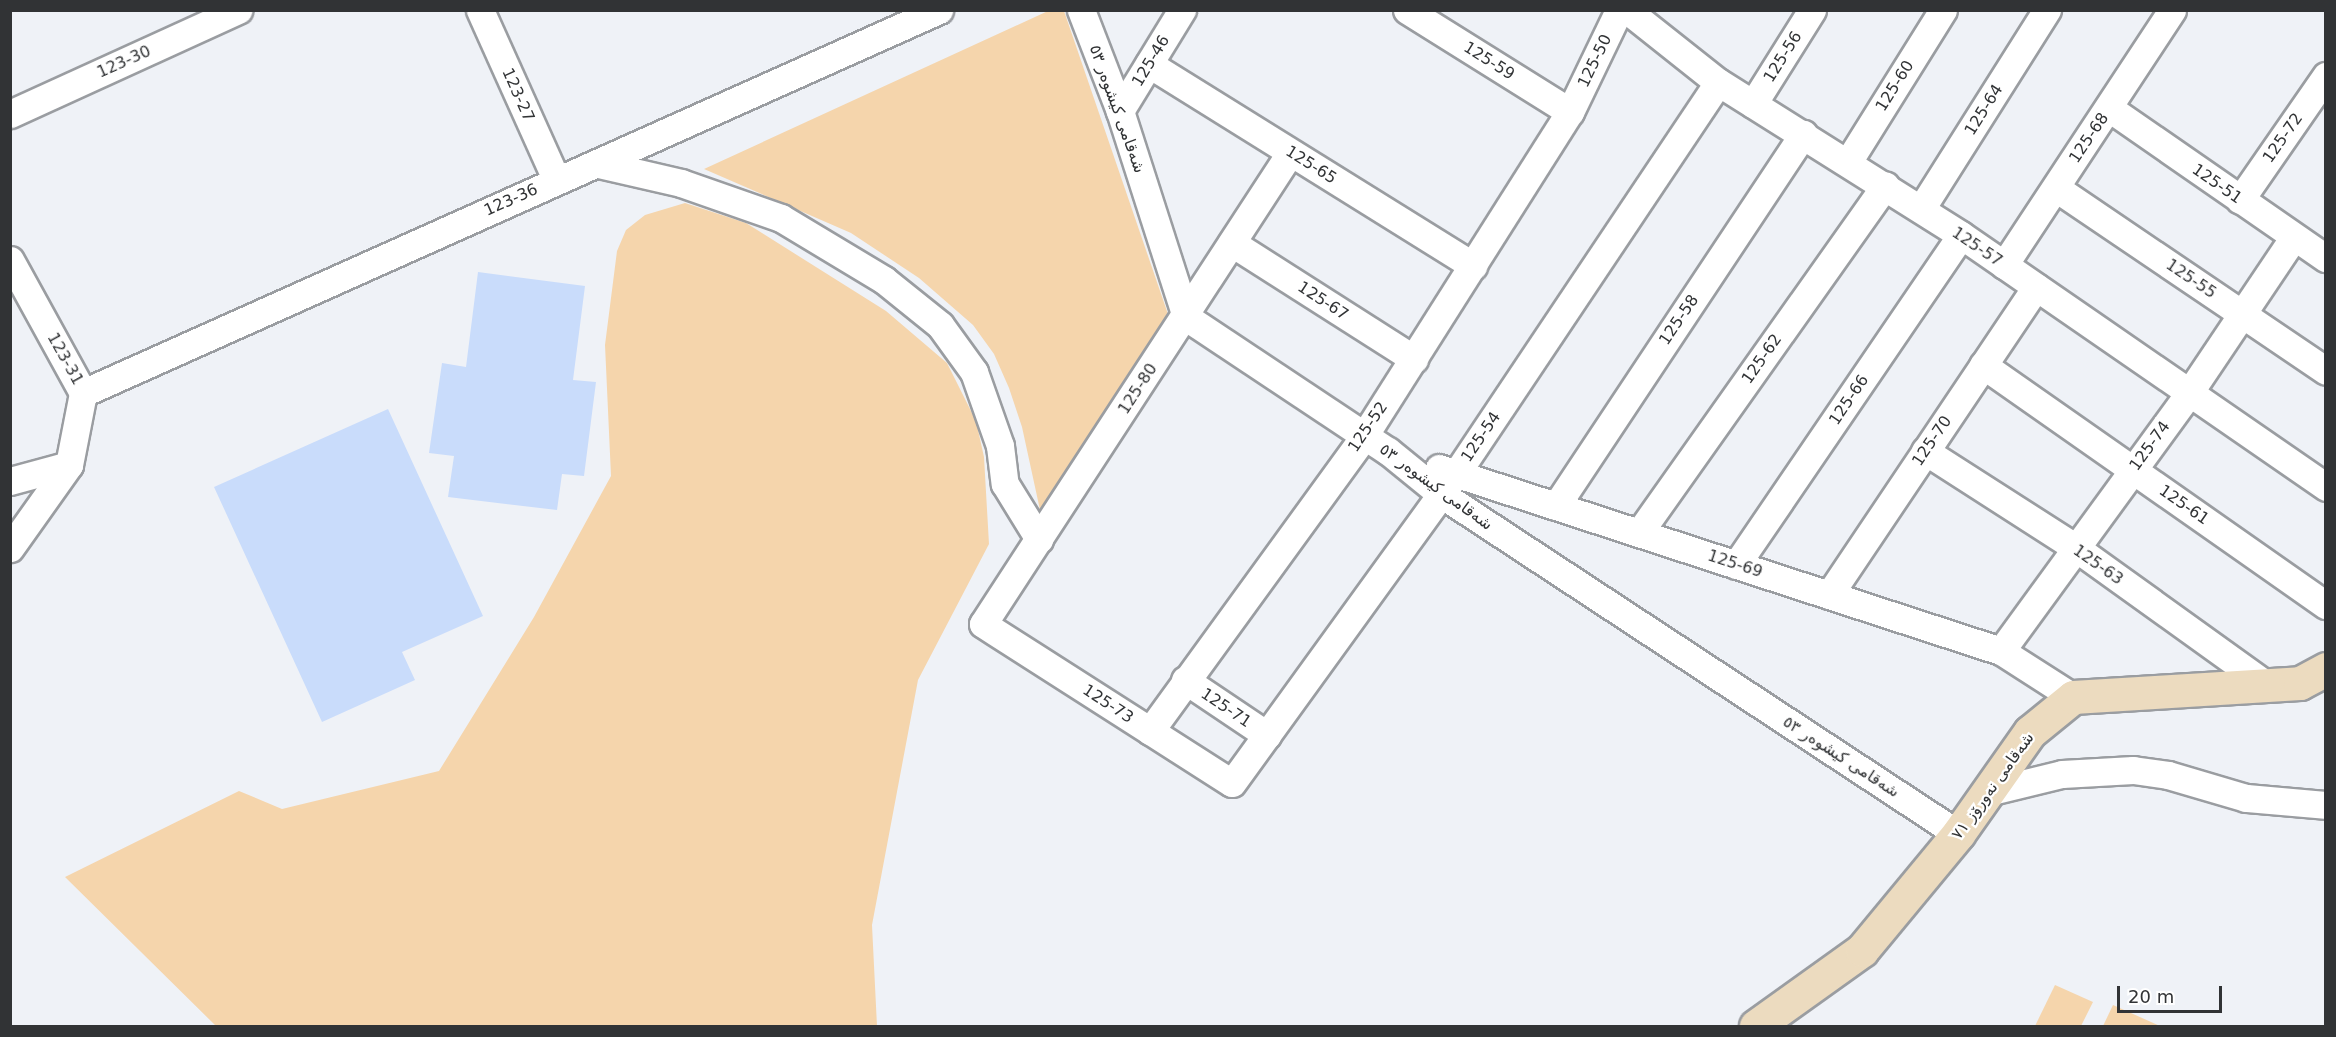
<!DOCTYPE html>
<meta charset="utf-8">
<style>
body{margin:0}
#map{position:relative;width:2336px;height:1037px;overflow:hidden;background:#eff2f7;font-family:"DejaVu Sans","Noto Naskh Arabic",sans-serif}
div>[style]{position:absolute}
.green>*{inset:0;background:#f5d5ac}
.building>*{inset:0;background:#c9dcfb}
.roads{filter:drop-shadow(2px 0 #9a9da1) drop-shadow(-2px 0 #9a9da1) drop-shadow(0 2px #9a9da1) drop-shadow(0 -2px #9a9da1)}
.street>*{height:27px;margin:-13.5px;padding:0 13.5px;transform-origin:13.5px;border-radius:13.5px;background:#fff}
.secondary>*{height:33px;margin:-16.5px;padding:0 16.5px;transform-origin:16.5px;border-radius:16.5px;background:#ecdbbf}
span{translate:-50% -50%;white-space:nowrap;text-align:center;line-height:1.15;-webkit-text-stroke:4.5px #fff;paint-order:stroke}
.street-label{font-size:16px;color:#313335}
.frame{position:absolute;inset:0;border:12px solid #313335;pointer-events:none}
.scale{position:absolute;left:2117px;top:986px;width:105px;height:27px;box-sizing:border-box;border:3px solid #313335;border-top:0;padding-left:8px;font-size:18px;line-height:21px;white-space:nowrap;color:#313335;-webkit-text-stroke:4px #fff;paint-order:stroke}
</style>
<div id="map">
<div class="green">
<i style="clip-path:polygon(1048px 11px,1064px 11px,1170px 320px,1040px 510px,1022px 427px,1009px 388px,994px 354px,973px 325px,919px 278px,851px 233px,704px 169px)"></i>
<i style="clip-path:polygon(685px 203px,746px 223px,886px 311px,947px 363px,976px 421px,984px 457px,989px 544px,918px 680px,872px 925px,877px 1026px,216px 1026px,65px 877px,239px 791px,282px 809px,439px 771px,534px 617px,611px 476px,605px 345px,617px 251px,626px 230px,645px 215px)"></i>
<i style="clip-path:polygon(2055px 985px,2093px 1002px,2081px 1026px,2035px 1026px)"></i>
<i style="clip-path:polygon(2113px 1005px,2160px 1026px,2103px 1026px)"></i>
</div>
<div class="building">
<i style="clip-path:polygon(478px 272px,585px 286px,573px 380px,596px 382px,584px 476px,562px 474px,557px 510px,448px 497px,454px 456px,429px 453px,442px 363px,466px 367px)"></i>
<i style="clip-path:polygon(388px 409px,483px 616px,402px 652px,415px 680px,322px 722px,214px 487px)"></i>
</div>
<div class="roads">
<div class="street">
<i style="left:480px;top:10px;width:185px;rotate:65.8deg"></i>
<i style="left:1081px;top:10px;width:108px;rotate:68.9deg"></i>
<i style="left:1120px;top:111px;width:216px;rotate:72.2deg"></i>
<i style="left:1186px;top:317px;width:242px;rotate:33.6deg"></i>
<i style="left:1388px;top:451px;width:68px;rotate:39.1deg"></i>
<i style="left:1441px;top:494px;width:619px;rotate:33.33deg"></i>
<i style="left:1407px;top:10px;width:192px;rotate:32deg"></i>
<i style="left:1627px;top:10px;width:116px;rotate:38.4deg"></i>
<i style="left:1718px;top:82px;width:287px;rotate:32.2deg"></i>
<i style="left:1961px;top:235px;width:444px;rotate:34.6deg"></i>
<i style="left:1149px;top:64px;width:382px;rotate:31.9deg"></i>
<i style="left:1753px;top:104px;width:111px;rotate:-57.9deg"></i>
<i style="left:2109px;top:108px;width:264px;rotate:34.7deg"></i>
<i style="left:1120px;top:111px;width:119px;rotate:-58.5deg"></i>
<i style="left:10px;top:114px;width:251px;rotate:-24.5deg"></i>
<i style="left:1290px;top:153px;width:562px;rotate:123.1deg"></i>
<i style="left:983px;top:624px;width:295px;rotate:32.6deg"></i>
<i style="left:1232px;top:783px;width:382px;rotate:-54.1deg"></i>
<i style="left:1456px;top:474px;width:471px;rotate:-56.2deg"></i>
<i style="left:1848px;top:162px;width:179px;rotate:-58deg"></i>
<i style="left:599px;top:164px;width:84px;rotate:13deg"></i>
<i style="left:681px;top:183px;width:106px;rotate:19.3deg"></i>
<i style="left:781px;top:218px;width:120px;rotate:31deg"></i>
<i style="left:884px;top:280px;width:72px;rotate:38.8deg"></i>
<i style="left:940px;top:325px;width:58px;rotate:54.1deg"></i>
<i style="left:974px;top:372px;width:78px;rotate:70.6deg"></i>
<i style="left:1000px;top:446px;width:38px;rotate:83deg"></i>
<i style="left:1005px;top:484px;width:65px;rotate:58.3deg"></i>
<i style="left:2056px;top:188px;width:326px;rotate:34.1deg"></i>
<i style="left:2240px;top:200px;width:151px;rotate:-55.3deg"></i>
<i style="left:1921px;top:209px;width:236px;rotate:-57.7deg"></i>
<i style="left:1232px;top:243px;width:216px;rotate:32.5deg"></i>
<i style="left:10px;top:260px;width:152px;rotate:61.2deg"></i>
<i style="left:83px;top:393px;width:73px;rotate:101deg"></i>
<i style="left:69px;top:465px;width:102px;rotate:125.4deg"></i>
<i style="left:2004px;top:265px;width:305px;rotate:-56.6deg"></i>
<i style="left:1983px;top:365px;width:419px;rotate:35deg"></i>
<i style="left:83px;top:393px;width:938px;rotate:-24.11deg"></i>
<i style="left:1925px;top:451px;width:179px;rotate:32.7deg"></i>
<i style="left:2076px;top:548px;width:235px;rotate:35.7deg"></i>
<i style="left:1439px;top:468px;width:591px;rotate:18.04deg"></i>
<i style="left:2001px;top:651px;width:85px;rotate:32.6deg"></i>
<i style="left:10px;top:481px;width:61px;rotate:-15.2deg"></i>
<i style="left:1556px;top:506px;width:447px;rotate:-56.4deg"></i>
<i style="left:1639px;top:533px;width:426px;rotate:-54.7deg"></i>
<i style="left:1736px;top:565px;width:399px;rotate:-55.7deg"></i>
<i style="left:1829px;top:595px;width:371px;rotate:-56.1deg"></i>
<i style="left:2001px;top:651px;width:319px;rotate:-53.9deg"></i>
<i style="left:2189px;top:393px;width:188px;rotate:-56.1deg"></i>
<i style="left:1185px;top:680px;width:99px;rotate:33.9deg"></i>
<i style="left:1150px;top:731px;width:364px;rotate:-54deg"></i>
<i style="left:1364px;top:436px;width:384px;rotate:-57.6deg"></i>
<i style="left:1570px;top:112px;width:113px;rotate:-64.3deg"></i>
<i style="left:1988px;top:792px;width:76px;rotate:-13.7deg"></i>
<i style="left:2062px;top:774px;width:71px;rotate:-3.2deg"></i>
<i style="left:2133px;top:770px;width:35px;rotate:8deg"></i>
<i style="left:2168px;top:775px;width:81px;rotate:16.4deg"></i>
<i style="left:2246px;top:798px;width:80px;rotate:5deg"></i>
</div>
<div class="secondary">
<i style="left:1756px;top:1026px;width:130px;rotate:-35.6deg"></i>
<i style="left:1862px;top:950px;width:151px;rotate:-50.4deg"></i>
<i style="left:1958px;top:834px;width:125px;rotate:-54.8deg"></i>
<i style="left:2030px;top:732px;width:55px;rotate:-39.1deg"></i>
<i style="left:2073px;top:697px;width:227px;rotate:-3.5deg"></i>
<i style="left:2300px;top:683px;width:30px;rotate:-28deg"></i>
</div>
</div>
<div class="street-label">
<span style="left:1783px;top:57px;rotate:-58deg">125-56</span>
<span style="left:1151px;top:61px;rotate:-59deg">125-46</span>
<span style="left:1489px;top:61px;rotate:32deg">125-59</span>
<span style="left:1595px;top:61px;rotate:-64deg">125-50</span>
<span style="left:124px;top:62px;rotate:-24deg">123-30</span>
<span style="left:1895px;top:86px;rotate:-58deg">125-60</span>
<span style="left:518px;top:95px;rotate:66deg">123-27</span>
<span style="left:1117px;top:109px;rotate:70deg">شەقامی کیشوەر ٥٣</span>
<span style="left:1984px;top:110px;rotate:-58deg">125-64</span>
<span style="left:2089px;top:138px;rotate:-56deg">125-68</span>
<span style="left:2283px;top:138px;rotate:-55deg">125-72</span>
<span style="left:1311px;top:165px;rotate:32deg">125-65</span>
<span style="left:2217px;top:184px;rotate:35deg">125-51</span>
<span style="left:511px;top:200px;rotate:-24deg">123-36</span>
<span style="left:1977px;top:247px;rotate:34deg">125-57</span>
<span style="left:2191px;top:279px;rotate:34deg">125-55</span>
<span style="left:1323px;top:301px;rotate:33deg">125-67</span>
<span style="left:1679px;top:320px;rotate:-56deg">125-58</span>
<span style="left:65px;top:359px;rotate:61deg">123-31</span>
<span style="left:1762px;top:359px;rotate:-55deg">125-62</span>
<span style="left:1138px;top:389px;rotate:-57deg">125-80</span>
<span style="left:1849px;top:400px;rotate:-56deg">125-66</span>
<span style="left:1368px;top:427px;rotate:-56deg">125-52</span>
<span style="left:1481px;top:437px;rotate:-56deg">125-54</span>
<span style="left:1932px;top:441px;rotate:-56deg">125-70</span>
<span style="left:2150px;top:446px;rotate:-54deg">125-74</span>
<span style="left:1436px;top:487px;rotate:36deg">شەقامی کیشوەر ٥٣</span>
<span style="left:2184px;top:505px;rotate:35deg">125-61</span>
<span style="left:1735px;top:564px;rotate:18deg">125-69</span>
<span style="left:2098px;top:565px;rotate:35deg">125-63</span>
<span style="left:1108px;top:704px;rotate:33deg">125-73</span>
<span style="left:1226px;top:708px;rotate:34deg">125-71</span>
<span style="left:1841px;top:757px;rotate:33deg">شەقامی کیشوەر ٥٣</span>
<span style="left:1993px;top:786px;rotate:-54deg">شەقامی نەورۆز ٧١</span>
</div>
<div class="frame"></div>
<div class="scale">20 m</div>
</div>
